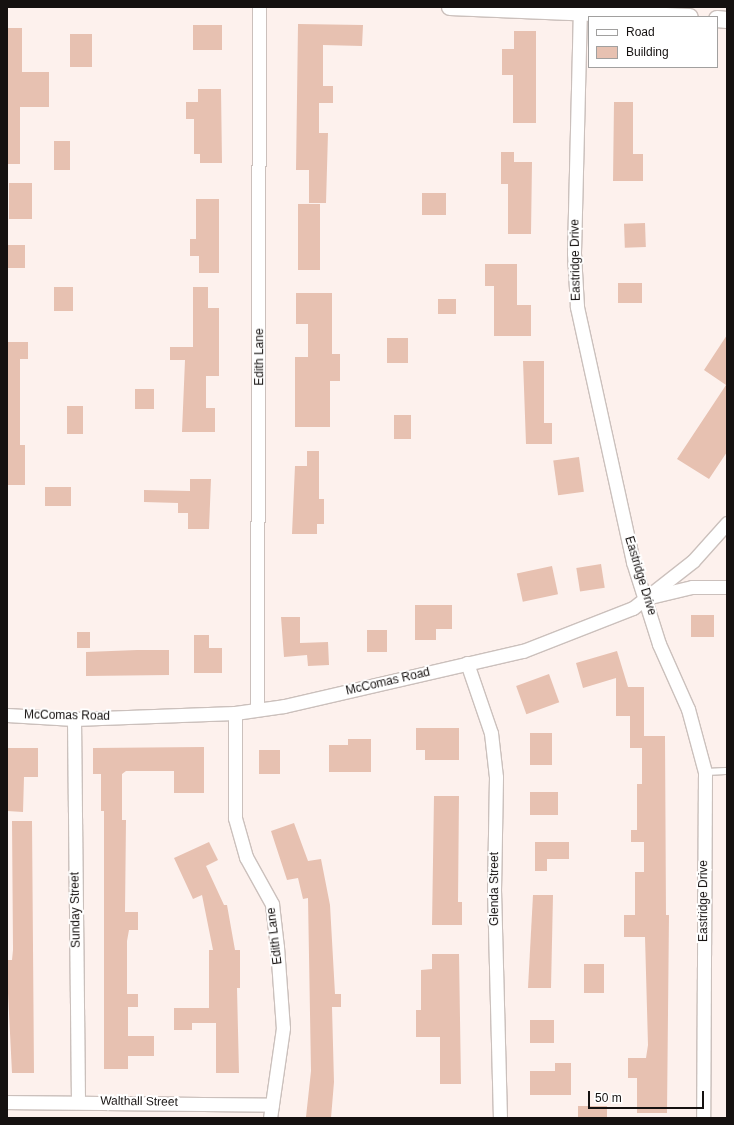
<!DOCTYPE html>
<style>
body{margin:0}
#map{position:relative;width:734px;height:1125px;overflow:hidden;background:#fdf1ed;font-family:Helvetica,sans-serif}
div>[style]{position:absolute}
.building>*{inset:0;background:#e7c1b1;transform-origin:0 0}
.roads{filter:drop-shadow(1px 0 #cbc0bc) drop-shadow(-1px 0 #cbc0bc) drop-shadow(0 1px #cbc0bc) drop-shadow(0 -1px #cbc0bc)}
.service>*{height:6px;margin:-3px;padding:0 3px;transform-origin:3px;border-radius:3px;background:#fff}
.minor>*{height:13px;margin:-6.5px;padding:0 6.5px;transform-origin:6.5px;border-radius:6.5px;background:#fff}
.tertiary>*{height:16px;margin:-8px;padding:0 8px;transform-origin:8px;border-radius:8px;background:#fff}
span{translate:-50% -50%;white-space:nowrap;text-align:center;line-height:1.15;-webkit-text-stroke:4px #fff;paint-order:stroke}
.street-label{font-size:12px;color:#151110}
.frame{position:absolute;inset:0;border:8px solid #151110;pointer-events:none}
.legend{position:absolute;left:588px;top:16px;width:130px;height:52px;box-sizing:border-box;background:#fff;border:1px solid #a1a09f;margin:0;padding:5px 7px;list-style:none;font-size:12px;color:#151110}
.legend li{display:flex;align-items:center;gap:8px;height:20px}
.legend b{width:20px;border:1px solid #a1a09f}
.scale{position:absolute;left:588px;top:1091px;width:116px;height:18px;box-sizing:border-box;border:2px solid #151110;border-top:0;padding-left:5px;font-size:12px;line-height:14px;white-space:nowrap;color:#151110;-webkit-text-stroke:3px #fff;paint-order:stroke}
</style>
<div id="map">
<div class="building">
<i style="clip-path:polygon(298px 24px,363px 25px,362px 46px,323px 45px,323px 86px,333px 86px,333px 103px,319px 103px,319px 133px,328px 133px,326px 203px,309px 203px,309px 170px,296px 170px)"></i>
<i style="left:193px;top:25px;width:29px;height:25px"></i>
<i style="clip-path:polygon(7px 28px,22px 28px,22px 72px,49px 72px,49px 107px,20px 107px,20px 164px,7px 164px)"></i>
<i style="clip-path:polygon(514px 31px,536px 31px,536px 123px,513px 123px,513px 75px,502px 75px,502px 49px,514px 49px)"></i>
<i style="left:70px;top:34px;width:22px;height:33px"></i>
<i style="clip-path:polygon(198px 89px,221px 89px,222px 163px,200px 163px,200px 154px,194px 154px,194px 119px,186px 119px,186px 102px,198px 102px)"></i>
<i style="clip-path:polygon(614px 102px,633px 102px,633px 154px,643px 154px,643px 181px,613px 181px)"></i>
<i style="left:54px;top:141px;width:16px;height:29px"></i>
<i style="clip-path:polygon(501px 152px,514px 152px,514px 162px,532px 162px,531px 234px,508px 234px,508px 184px,501px 184px)"></i>
<i style="left:9px;top:183px;width:23px;height:36px"></i>
<i style="left:422px;top:193px;width:24px;height:22px"></i>
<i style="clip-path:polygon(196px 199px,219px 199px,219px 273px,199px 273px,199px 256px,190px 256px,190px 239px,196px 239px)"></i>
<i style="left:298px;top:204px;width:22px;height:66px"></i>
<i style="left:645px;top:223px;width:24px;height:21px;rotate:88deg"></i>
<i style="left:7px;top:245px;width:18px;height:23px"></i>
<i style="clip-path:polygon(485px 264px,517px 264px,517px 305px,531px 305px,531px 336px,494px 336px,494px 286px,485px 286px)"></i>
<i style="left:642px;top:283px;width:20px;height:24px;rotate:90deg"></i>
<i style="left:54px;top:287px;width:19px;height:24px"></i>
<i style="clip-path:polygon(193px 287px,208px 287px,208px 308px,219px 308px,219px 376px,206px 376px,206px 408px,215px 408px,215px 432px,182px 432px,185px 360px,170px 360px,170px 347px,193px 347px)"></i>
<i style="clip-path:polygon(296px 293px,332px 293px,332px 354px,340px 354px,340px 381px,330px 381px,330px 427px,295px 427px,295px 357px,308px 357px,308px 324px,296px 324px)"></i>
<i style="left:438px;top:299px;width:18px;height:15px"></i>
<i style="clip-path:polygon(727px 335px,727px 452px,709px 479px,677px 459px,726px 385px,704px 370px)"></i>
<i style="left:387px;top:338px;width:21px;height:25px"></i>
<i style="clip-path:polygon(7px 342px,28px 342px,28px 359px,20px 359px,20px 445px,25px 445px,25px 485px,7px 485px)"></i>
<i style="clip-path:polygon(523px 361px,544px 361px,544px 423px,552px 423px,552px 444px,526px 444px)"></i>
<i style="left:135px;top:389px;width:19px;height:20px"></i>
<i style="left:67px;top:406px;width:16px;height:28px"></i>
<i style="left:394px;top:415px;width:17px;height:24px"></i>
<i style="clip-path:polygon(307px 451px,319px 451px,319px 499px,324px 499px,324px 524px,317px 524px,317px 534px,292px 534px,295px 466px,307px 466px)"></i>
<i style="left:579px;top:457px;width:35px;height:26px;rotate:82deg"></i>
<i style="clip-path:polygon(190px 479px,211px 479px,209px 529px,188px 529px,188px 513px,178px 513px,178px 503px,144px 502px,144px 490px,190px 491px)"></i>
<i style="left:45px;top:487px;width:26px;height:19px"></i>
<i style="left:601px;top:564px;width:24px;height:25px;rotate:81deg"></i>
<i style="left:552px;top:566px;width:29px;height:36px;rotate:78deg"></i>
<i style="clip-path:polygon(415px 605px,452px 605px,452px 629px,436px 629px,436px 640px,415px 640px)"></i>
<i style="left:691px;top:615px;width:23px;height:22px"></i>
<i style="clip-path:polygon(281px 617px,300px 617px,300px 643px,328px 642px,329px 665px,308px 666px,307px 655px,284px 657px)"></i>
<i style="left:367px;top:630px;width:20px;height:22px"></i>
<i style="left:77px;top:632px;width:13px;height:16px"></i>
<i style="clip-path:polygon(194px 635px,209px 635px,209px 648px,222px 648px,222px 673px,194px 673px)"></i>
<i style="clip-path:polygon(137px 650px,169px 650px,169px 675px,86px 676px,86px 652px)"></i>
<i style="clip-path:polygon(617px 651px,628px 687px,644px 687px,644px 736px,665px 736px,666px 915px,669px 915px,667px 1113px,637px 1113px,637px 1078px,628px 1078px,628px 1058px,646px 1058px,648px 1045px,645px 937px,624px 937px,624px 915px,635px 915px,635px 872px,644px 872px,644px 842px,631px 842px,631px 830px,637px 830px,637px 784px,642px 784px,642px 748px,630px 748px,630px 716px,616px 716px,616px 678px,583px 688px,576px 663px)"></i>
<i style="left:549px;top:674px;width:30px;height:35px;rotate:70deg"></i>
<i style="clip-path:polygon(416px 728px,459px 728px,459px 760px,425px 760px,425px 750px,416px 750px)"></i>
<i style="left:530px;top:733px;width:22px;height:32px"></i>
<i style="clip-path:polygon(348px 739px,371px 739px,371px 772px,329px 772px,329px 745px,348px 745px)"></i>
<i style="clip-path:polygon(204px 747px,204px 793px,174px 793px,174px 771px,126px 771px,122px 774px,122px 820px,126px 820px,125px 912px,138px 912px,138px 930px,129px 930px,127px 941px,127px 994px,138px 994px,138px 1007px,128px 1007px,128px 1036px,154px 1036px,154px 1056px,128px 1056px,128px 1069px,104px 1069px,104px 811px,101px 811px,101px 774px,93px 774px,93px 748px)"></i>
<i style="clip-path:polygon(7px 748px,38px 748px,38px 777px,24px 777px,23px 812px,7px 811px)"></i>
<i style="left:259px;top:750px;width:21px;height:24px"></i>
<i style="left:530px;top:792px;width:28px;height:23px"></i>
<i style="clip-path:polygon(434px 796px,459px 796px,458px 902px,462px 902px,462px 925px,432px 925px)"></i>
<i style="clip-path:polygon(12px 821px,32px 821px,34px 1073px,12px 1073px,7px 973px,7px 960px,12px 960px,13px 950px)"></i>
<i style="clip-path:polygon(294px 823px,308px 861px,321px 859px,330px 905px,335px 994px,341px 994px,341px 1007px,332px 1007px,334px 1082px,331px 1118px,306px 1117px,311px 1071px,308px 898px,303px 899px,298px 878px,287px 880px,271px 831px)"></i>
<i style="clip-path:polygon(209px 842px,218px 860px,206px 866px,224px 905px,227px 905px,235px 950px,240px 950px,240px 988px,237px 988px,239px 1073px,216px 1073px,216px 1023px,192px 1023px,192px 1030px,174px 1030px,174px 1008px,209px 1008px,209px 950px,213px 950px,202px 895px,193px 899px,174px 858px)"></i>
<i style="clip-path:polygon(535px 842px,569px 842px,569px 859px,547px 859px,547px 871px,535px 871px)"></i>
<i style="clip-path:polygon(533px 895px,553px 895px,551px 988px,528px 988px)"></i>
<i style="clip-path:polygon(432px 954px,459px 954px,461px 1084px,440px 1084px,440px 1037px,416px 1037px,416px 1010px,421px 1010px,421px 970px,432px 969px)"></i>
<i style="left:584px;top:964px;width:20px;height:29px"></i>
<i style="left:530px;top:1020px;width:24px;height:23px"></i>
<i style="clip-path:polygon(555px 1063px,571px 1063px,571px 1095px,530px 1095px,530px 1071px,555px 1071px)"></i>
<i style="left:578px;top:1106px;width:29px;height:12px"></i>
</div>
<div class="roads">
<div class="service">
<i style="left:705px;top:772px;width:22px;rotate:-3deg"></i>
</div>
<div class="minor">
<i style="left:580px;top:7px;width:246px;rotate:91.4deg"></i>
<i style="left:574px;top:253px;width:54px;rotate:86.8deg"></i>
<i style="left:577px;top:307px;width:261px;rotate:77.6deg"></i>
<i style="left:633px;top:562px;width:86px;rotate:72.4deg"></i>
<i style="left:659px;top:644px;width:71px;rotate:66deg"></i>
<i style="left:688px;top:709px;width:65px;rotate:74.9deg"></i>
<i style="left:705px;top:772px;width:346px;rotate:90.3deg"></i>
<i style="left:650px;top:597px;width:43px;rotate:-13.4deg"></i>
<i style="left:692px;top:587px;width:35px"></i>
<i style="left:467px;top:663px;width:74px;rotate:71.1deg"></i>
<i style="left:491px;top:733px;width:44px;rotate:83.5deg"></i>
<i style="left:496px;top:777px;width:113px;rotate:91deg"></i>
<i style="left:494px;top:890px;width:228px;rotate:88.5deg"></i>
<i style="left:257px;top:708px;width:701px;rotate:-89.84deg"></i>
<i style="left:235px;top:713px;width:105px;rotate:90deg"></i>
<i style="left:235px;top:818px;width:41px;rotate:74.2deg"></i>
<i style="left:246px;top:857px;width:54px;rotate:61deg"></i>
<i style="left:272px;top:904px;width:43px;rotate:83.4deg"></i>
<i style="left:277px;top:947px;width:81px;rotate:85.8deg"></i>
<i style="left:283px;top:1028px;width:91px;rotate:98.2deg"></i>
<i style="left:7px;top:715px;width:67px;rotate:3.4deg"></i>
<i style="left:74px;top:719px;width:161px;rotate:-2.1deg"></i>
<i style="left:235px;top:713px;width:49px;rotate:-8.1deg"></i>
<i style="left:284px;top:706px;width:245px;rotate:-13deg"></i>
<i style="left:523px;top:651px;width:118px;rotate:-21.4deg"></i>
<i style="left:633px;top:608px;width:76px;rotate:-38.1deg"></i>
<i style="left:693px;top:561px;width:51px;rotate:-48.2deg"></i>
<i style="left:74px;top:719px;width:383px;rotate:89.4deg"></i>
<i style="left:7px;top:1102px;width:265px;rotate:0.6deg"></i>
</div>
<div class="tertiary">
<i style="left:450px;top:7px;width:240px;rotate:2.4deg"></i>
<i style="left:717px;top:19px;width:10px;rotate:6deg"></i>
</div>
</div>
<div class="street-label">
<span style="left:576px;top:260px;rotate:-91deg">Eastridge Drive</span>
<span style="left:260px;top:357px;rotate:-90deg">Edith Lane</span>
<span style="left:640px;top:576px;rotate:73deg">Eastridge Drive</span>
<span style="left:388px;top:682px;rotate:-13deg">McComas Road</span>
<span style="left:67px;top:716px;rotate:1deg">McComas Road</span>
<span style="left:495px;top:889px;rotate:-90deg">Glenda Street</span>
<span style="left:704px;top:901px;rotate:-90deg">Eastridge Drive</span>
<span style="left:76px;top:910px;rotate:-91deg">Sunday Street</span>
<span style="left:275px;top:936px;rotate:-97deg">Edith Lane</span>
<span style="left:139px;top:1102px;rotate:1deg">Walthall Street</span>
</div>
<div class="frame"></div>
<ul class="legend">
<li><b style="height:5px;background:#fff"></b>Road</li>
<li><b style="height:11px;background:#e7c1b1"></b>Building</li>
</ul>
<div class="scale">50 m</div>
</div>
